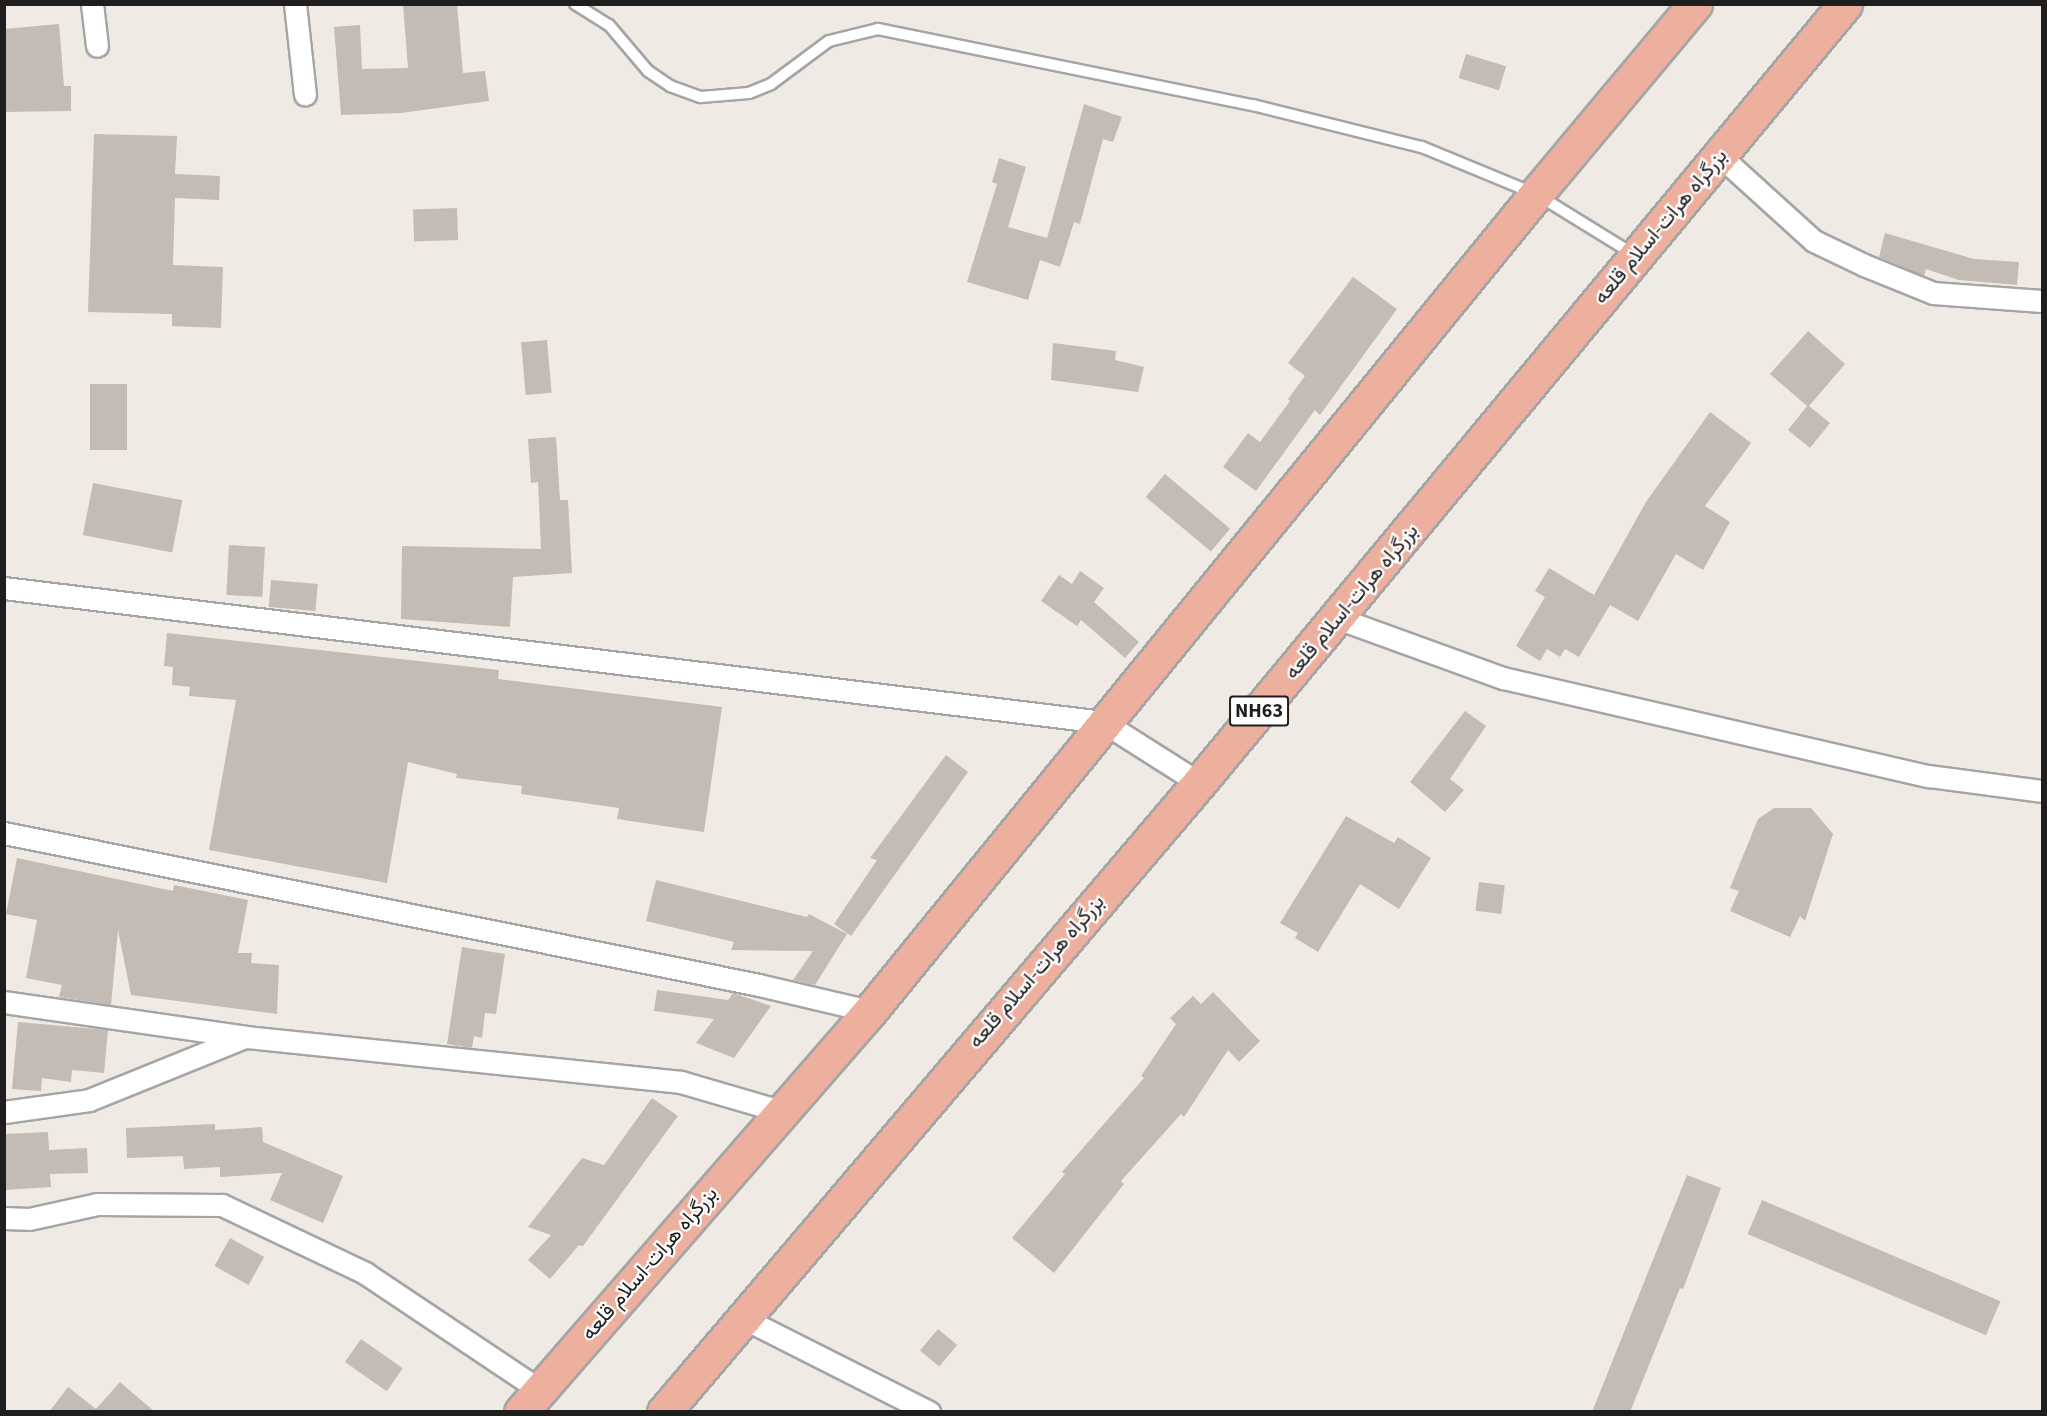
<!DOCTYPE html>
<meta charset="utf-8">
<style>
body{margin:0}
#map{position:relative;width:2047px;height:1416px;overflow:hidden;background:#efebe4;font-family:"Source Sans 3",Vazirmatn,sans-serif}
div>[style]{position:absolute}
.building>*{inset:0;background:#c3bbb4;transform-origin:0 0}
.roads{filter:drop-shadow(2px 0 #a5a5a5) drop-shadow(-2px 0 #a5a5a5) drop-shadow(0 2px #a5a5a5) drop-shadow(0 -2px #a5a5a5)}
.service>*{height:10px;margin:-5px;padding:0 5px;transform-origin:5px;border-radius:5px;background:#fff}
.minor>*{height:21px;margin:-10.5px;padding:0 10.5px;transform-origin:10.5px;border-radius:10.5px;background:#fff}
.trunk>*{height:33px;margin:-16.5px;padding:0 16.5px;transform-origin:16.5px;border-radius:16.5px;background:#eeb09e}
span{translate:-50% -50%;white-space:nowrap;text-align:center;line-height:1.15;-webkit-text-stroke:4.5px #fff;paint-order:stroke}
.shield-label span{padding:2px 4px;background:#fff;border:2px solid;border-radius:4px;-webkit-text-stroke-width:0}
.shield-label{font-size:20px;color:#1e1e1e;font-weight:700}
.street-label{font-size:21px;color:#1e1e1e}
.frame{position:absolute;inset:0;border:6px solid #1e1e1e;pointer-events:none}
</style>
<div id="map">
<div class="building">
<i style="clip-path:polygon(403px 4px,457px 4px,463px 73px,485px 71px,489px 101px,401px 113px,341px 115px,334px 27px,360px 25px,362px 69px,408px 68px)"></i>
<i style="clip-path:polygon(59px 24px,64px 86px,71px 86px,71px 111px,4px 112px,4px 29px)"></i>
<i style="left:1466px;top:54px;width:42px;height:25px;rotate:17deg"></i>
<i style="clip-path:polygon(1084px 104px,1122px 117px,1113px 142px,1103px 139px,1080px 224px,1074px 222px,1060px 267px,1040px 260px,1028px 300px,967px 282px,997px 184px,992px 182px,999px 158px,1026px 167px,1008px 227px,1047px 238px)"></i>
<i style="clip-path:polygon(94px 134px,177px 136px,175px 174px,220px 176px,219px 200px,175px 198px,173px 265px,223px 267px,221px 328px,172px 326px,172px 314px,88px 312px)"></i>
<i style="left:457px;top:208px;width:32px;height:44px;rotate:88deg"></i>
<i style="clip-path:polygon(1885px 233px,1974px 259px,2019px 262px,2017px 285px,1959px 280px,1926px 269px,1924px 276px,1879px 257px)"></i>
<i style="clip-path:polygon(1353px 277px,1397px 309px,1320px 415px,1315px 410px,1256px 491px,1223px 467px,1248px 433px,1260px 442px,1290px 401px,1288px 399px,1305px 376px,1288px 363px)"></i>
<i style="clip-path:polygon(1808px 331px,1845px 364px,1809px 406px,1830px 423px,1810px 448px,1788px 430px,1807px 406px,1770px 374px)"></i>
<i style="left:547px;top:340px;width:53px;height:26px;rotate:85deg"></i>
<i style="clip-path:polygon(1053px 343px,1116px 351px,1115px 360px,1144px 367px,1138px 392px,1051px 380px)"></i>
<i style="left:90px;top:384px;width:37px;height:66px"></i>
<i style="clip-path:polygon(1710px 412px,1751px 443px,1705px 506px,1730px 522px,1703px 570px,1676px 554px,1638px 621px,1610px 605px,1579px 657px,1565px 649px,1560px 657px,1547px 649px,1540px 661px,1516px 646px,1545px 597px,1535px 591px,1549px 568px,1594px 595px,1646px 502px)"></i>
<i style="clip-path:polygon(556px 437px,560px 500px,568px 500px,572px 573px,513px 577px,510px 627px,401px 619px,402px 546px,541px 549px,538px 482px,531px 483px,528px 439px)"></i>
<i style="left:1165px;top:474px;width:85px;height:30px;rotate:40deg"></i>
<i style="left:93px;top:483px;width:91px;height:53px;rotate:11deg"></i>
<i style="left:229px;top:545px;width:36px;height:50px;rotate:3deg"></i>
<i style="clip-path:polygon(1080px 571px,1104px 588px,1094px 602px,1139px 642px,1125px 658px,1081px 620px,1077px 626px,1041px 601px,1059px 575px,1072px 584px)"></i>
<i style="left:271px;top:580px;width:47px;height:27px;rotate:5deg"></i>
<i style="clip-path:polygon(167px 633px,499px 670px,498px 679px,722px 707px,704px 832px,617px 819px,619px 808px,521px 794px,522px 786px,456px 778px,457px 774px,408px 762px,387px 883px,209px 850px,236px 700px,189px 696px,190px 687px,172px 685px,173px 667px,164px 666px)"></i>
<i style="clip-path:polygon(1465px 711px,1486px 726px,1450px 779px,1464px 790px,1445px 812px,1410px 782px)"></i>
<i style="clip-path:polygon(946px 755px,968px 772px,851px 936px,834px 924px,877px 860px,870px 858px)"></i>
<i style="clip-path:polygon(1774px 808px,1811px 808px,1833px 834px,1805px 921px,1800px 916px,1790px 937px,1730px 911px,1739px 891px,1730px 888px,1758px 819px)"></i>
<i style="clip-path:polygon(1346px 816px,1394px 843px,1398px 837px,1431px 858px,1399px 909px,1360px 884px,1318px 952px,1295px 938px,1298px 933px,1280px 923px)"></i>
<i style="clip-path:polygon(17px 858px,173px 891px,174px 885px,248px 900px,238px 953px,252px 953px,251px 963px,279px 965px,277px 1014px,131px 995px,118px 930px,111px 1005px,59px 997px,62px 985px,26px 978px,37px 920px,6px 914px)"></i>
<i style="clip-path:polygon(656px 880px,807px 917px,809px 914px,847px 934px,815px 985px,793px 980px,813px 951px,731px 950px,734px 942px,646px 921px)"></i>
<i style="left:1479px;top:882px;width:26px;height:29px;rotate:7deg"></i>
<i style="clip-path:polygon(462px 947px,505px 954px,496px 1014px,485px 1013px,482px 1038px,474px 1036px,472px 1048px,447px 1044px)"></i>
<i style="clip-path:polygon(657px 990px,728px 1000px,733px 993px,771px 1006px,734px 1058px,696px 1043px,714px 1019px,654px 1011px)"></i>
<i style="clip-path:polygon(1213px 992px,1260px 1041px,1239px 1062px,1228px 1050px,1184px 1117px,1181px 1114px,1121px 1181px,1124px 1184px,1054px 1273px,1012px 1238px,1065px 1174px,1062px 1172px,1144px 1078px,1141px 1076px,1176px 1024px,1170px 1018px,1193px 996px,1201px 1004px)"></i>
<i style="clip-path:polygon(18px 1022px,108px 1030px,104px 1073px,72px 1070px,71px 1082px,42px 1078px,41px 1091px,12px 1089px)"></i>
<i style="clip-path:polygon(652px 1098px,678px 1116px,583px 1246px,579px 1245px,550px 1279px,528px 1260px,551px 1235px,528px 1227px,582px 1158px,604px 1165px)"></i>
<i style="clip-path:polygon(215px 1124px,215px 1130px,262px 1127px,263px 1142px,343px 1176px,323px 1223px,270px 1200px,282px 1173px,220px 1177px,220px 1167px,184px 1169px,183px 1156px,127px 1158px,126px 1128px)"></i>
<i style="clip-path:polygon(48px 1132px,49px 1150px,87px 1148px,88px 1173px,50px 1174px,51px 1187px,4px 1190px,4px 1134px)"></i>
<i style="clip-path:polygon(1687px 1175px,1721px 1188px,1683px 1289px,1680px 1288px,1630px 1412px,1592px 1412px)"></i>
<i style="left:1762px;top:1200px;width:259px;height:37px;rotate:23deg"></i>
<i style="left:230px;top:1238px;width:39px;height:32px;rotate:29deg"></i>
<i style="left:938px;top:1329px;width:25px;height:28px;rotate:40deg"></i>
<i style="left:361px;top:1339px;width:51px;height:28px;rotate:35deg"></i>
<i style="clip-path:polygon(120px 1382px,155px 1412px,49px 1412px,68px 1387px,96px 1409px)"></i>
</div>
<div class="roads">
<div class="service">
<i style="left:575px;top:4px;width:40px;rotate:32deg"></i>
<i style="left:609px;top:25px;width:60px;rotate:49.7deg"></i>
<i style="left:648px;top:71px;width:27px;rotate:34deg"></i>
<i style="left:670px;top:86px;width:33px;rotate:20deg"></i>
<i style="left:701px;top:97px;width:48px;rotate:-4.8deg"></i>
<i style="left:749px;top:93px;width:24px;rotate:-22deg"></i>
<i style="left:771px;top:84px;width:72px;rotate:-36.6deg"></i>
<i style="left:829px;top:41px;width:50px;rotate:-13.8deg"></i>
<i style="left:878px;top:29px;width:383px;rotate:11.5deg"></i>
<i style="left:1253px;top:105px;width:174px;rotate:14deg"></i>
<i style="left:1422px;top:147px;width:123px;rotate:22.4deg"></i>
<i style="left:1536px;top:194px;width:114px;rotate:31.7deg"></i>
</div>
<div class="minor">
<i style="left:92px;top:4px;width:42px;rotate:83.2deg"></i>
<i style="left:295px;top:4px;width:91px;rotate:83.7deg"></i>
<i style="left:1719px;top:155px;width:128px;rotate:42.2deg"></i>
<i style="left:1814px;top:241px;width:55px;rotate:25.6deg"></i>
<i style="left:1864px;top:265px;width:74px;rotate:22.1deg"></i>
<i style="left:1933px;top:293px;width:109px;rotate:4.2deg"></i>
<i style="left:4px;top:588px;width:1107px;rotate:6.95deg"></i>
<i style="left:1103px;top:722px;width:114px;rotate:32.4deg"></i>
<i style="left:1337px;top:618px;width:177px;rotate:19.9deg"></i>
<i style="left:1503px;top:678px;width:437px;rotate:13deg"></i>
<i style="left:1929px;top:776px;width:114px;rotate:7.6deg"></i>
<i style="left:4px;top:833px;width:770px;rotate:11.38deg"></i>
<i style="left:759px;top:985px;width:114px;rotate:13.2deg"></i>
<i style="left:4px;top:1002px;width:245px;rotate:8.2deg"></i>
<i style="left:246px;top:1037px;width:437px;rotate:5.9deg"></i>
<i style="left:681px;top:1082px;width:103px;rotate:16.3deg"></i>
<i style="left:4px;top:1112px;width:86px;rotate:-8deg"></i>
<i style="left:89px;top:1100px;width:168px;rotate:-22deg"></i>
<i style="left:4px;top:1218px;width:25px;rotate:2deg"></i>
<i style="left:29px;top:1219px;width:70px;rotate:-12.4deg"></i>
<i style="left:97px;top:1204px;width:125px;rotate:0.5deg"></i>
<i style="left:222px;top:1205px;width:158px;rotate:25.4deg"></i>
<i style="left:365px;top:1273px;width:211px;rotate:33.8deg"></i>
<i style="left:741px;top:1317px;width:211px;rotate:26.8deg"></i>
</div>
<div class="trunk">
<i style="left:521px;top:1412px;width:532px;rotate:-48.97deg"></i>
<i style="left:870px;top:1011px;width:1054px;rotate:-50.81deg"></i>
<i style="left:1536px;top:194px;width:248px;rotate:-50.1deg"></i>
<i style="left:664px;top:1412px;width:826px;rotate:-49.62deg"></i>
<i style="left:1199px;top:783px;width:1012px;rotate:-50.33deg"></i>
</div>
</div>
<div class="shield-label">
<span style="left:1259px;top:711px">NH63</span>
</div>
<div class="street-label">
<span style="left:1660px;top:226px;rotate:-50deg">بزرگراه هرات-اسلام قلعه</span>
<span style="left:1351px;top:601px;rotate:-50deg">بزرگراه هرات-اسلام قلعه</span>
<span style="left:1036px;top:971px;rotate:-49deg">بزرگراه هرات-اسلام قلعه</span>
<span style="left:649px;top:1263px;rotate:-49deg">بزرگراه هرات-اسلام قلعه</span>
</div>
<div class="frame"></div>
</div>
